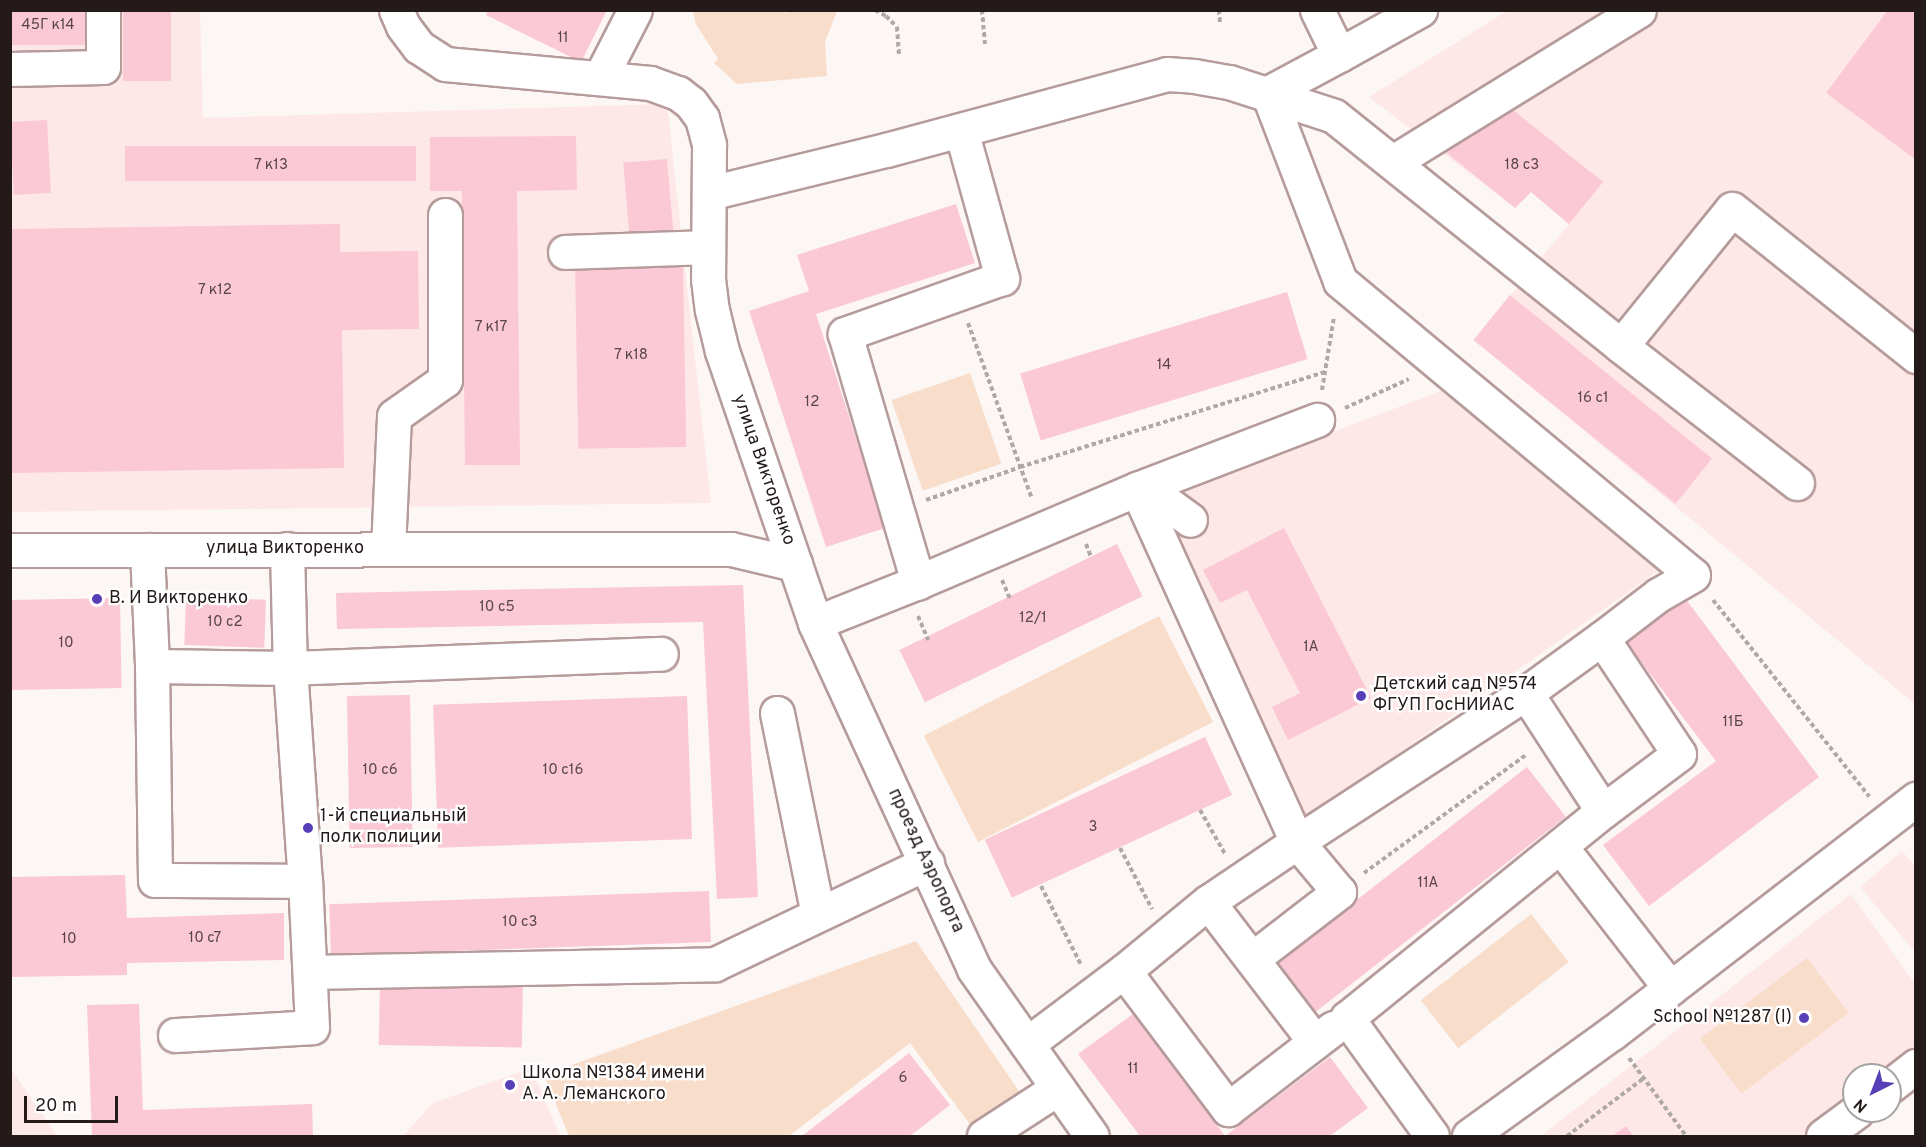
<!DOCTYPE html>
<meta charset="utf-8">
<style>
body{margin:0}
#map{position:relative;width:1926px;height:1147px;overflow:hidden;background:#fcf6f5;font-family:Overpass,sans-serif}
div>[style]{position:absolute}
.built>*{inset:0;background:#fee8e7}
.green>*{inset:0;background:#f8ddca;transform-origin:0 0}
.building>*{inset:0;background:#fbc8d5;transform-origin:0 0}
.path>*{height:4px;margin-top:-2px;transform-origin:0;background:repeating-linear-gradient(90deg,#afa8a7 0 4.5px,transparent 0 7.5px)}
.roads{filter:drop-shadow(2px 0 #b59b9a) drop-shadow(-2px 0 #b59b9a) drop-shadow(0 2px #b59b9a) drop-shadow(0 -2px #b59b9a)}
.minor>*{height:33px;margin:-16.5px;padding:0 16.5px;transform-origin:16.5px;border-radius:16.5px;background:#fff}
.dots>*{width:16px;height:16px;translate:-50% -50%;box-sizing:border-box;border:3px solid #fff;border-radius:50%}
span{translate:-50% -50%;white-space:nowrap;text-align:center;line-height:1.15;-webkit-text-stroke:4.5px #fff;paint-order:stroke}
.number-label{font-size:15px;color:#5a4649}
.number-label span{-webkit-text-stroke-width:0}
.street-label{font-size:18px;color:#241a1a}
.poi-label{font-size:18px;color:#241a1a}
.left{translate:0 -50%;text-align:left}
.right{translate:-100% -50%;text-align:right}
.frame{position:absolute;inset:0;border:12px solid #241a1a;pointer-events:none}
.north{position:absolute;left:1842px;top:1063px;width:60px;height:60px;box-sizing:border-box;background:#fff;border:2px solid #a7a3a3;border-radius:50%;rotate:222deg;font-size:16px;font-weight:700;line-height:24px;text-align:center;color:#241a1a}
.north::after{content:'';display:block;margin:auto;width:21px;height:27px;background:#573fb7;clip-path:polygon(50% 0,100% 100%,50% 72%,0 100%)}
.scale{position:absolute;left:24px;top:1096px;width:94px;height:27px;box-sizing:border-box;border:3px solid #241a1a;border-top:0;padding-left:8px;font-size:18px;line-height:21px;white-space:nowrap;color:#241a1a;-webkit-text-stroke:4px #fff;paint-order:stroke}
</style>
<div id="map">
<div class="built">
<i style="clip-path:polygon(10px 11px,200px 11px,203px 118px,667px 104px,711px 503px,11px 512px)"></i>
<i style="clip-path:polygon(1507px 11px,1915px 11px,1915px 704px,1474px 340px,1569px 224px,1531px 192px,1515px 208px,1369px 97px)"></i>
<i style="clip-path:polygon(1449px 388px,1658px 571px,1301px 822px,1150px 501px)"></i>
<i style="clip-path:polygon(1902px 851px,1915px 866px,1915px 952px,1860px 887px)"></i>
<i style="clip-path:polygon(1851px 894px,1915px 984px,1915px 1052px,1885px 1075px,1854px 1075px,1854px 1099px,1805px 1136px,1541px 1136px)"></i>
<i style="clip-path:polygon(531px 1068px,560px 1136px,403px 1136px,433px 1103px)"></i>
<i style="clip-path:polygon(11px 1069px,57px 1136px,11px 1136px)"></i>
</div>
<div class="green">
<i style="clip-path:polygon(784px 10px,785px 14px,787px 11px,837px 11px,825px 42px,827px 76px,737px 84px,714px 63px,718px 59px,696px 24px,693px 11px)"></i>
<i style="left:970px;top:373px;width:96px;height:83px;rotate:71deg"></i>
<i style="left:1159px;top:616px;width:119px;height:264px;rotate:63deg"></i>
<i style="left:1531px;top:914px;width:61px;height:140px;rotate:52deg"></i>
<i style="clip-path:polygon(916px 941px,1021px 1094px,974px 1130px,910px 1043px,789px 1136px,569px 1136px,544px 1075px)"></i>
<i style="left:1807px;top:958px;width:69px;height:134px;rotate:53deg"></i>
</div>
<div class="building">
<i style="left:10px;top:10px;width:76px;height:35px"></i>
<i style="left:123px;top:10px;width:48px;height:71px"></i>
<i style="clip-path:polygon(488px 10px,607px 10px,581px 62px,486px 15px)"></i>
<i style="clip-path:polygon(1888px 10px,1916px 10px,1916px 160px,1826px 93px)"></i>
<i style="clip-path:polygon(1513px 110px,1603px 182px,1569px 224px,1531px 192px,1515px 208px,1442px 149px)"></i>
<i style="left:47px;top:120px;width:73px;height:37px;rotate:87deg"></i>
<i style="clip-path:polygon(576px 136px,577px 190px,517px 191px,520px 465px,465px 465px,462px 191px,430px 191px,430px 137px)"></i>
<i style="left:416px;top:146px;width:35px;height:291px;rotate:90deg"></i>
<i style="left:667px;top:159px;width:72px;height:44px;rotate:85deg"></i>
<i style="clip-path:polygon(956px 204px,975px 263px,816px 314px,885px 528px,826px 547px,749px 311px,809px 291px,797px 255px)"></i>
<i style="clip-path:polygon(340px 224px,340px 252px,418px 251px,419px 329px,342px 330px,344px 468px,10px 473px,10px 229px)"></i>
<i style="left:683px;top:263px;width:184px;height:108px;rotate:89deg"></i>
<i style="left:1287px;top:292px;width:70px;height:279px;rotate:73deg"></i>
<i style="left:1510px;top:295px;width:260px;height:58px;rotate:39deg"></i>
<i style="clip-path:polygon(1284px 528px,1371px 698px,1288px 740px,1272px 707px,1300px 693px,1247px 590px,1220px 603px,1203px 570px)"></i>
<i style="left:1117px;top:544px;width:58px;height:242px;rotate:64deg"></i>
<i style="clip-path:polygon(743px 585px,758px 897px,717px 899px,703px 622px,337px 629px,336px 593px)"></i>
<i style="clip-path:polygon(1682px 594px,1819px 777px,1649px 906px,1603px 845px,1716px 761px,1623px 638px)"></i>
<i style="left:186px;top:597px;width:80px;height:48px;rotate:2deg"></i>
<i style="left:120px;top:598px;width:90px;height:110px;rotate:89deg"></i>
<i style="left:410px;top:695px;width:152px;height:63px;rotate:89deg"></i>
<i style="left:687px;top:696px;width:143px;height:254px;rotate:88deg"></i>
<i style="left:1205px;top:737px;width:64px;height:243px;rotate:65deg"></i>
<i style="left:1527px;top:767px;width:63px;height:324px;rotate:52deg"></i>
<i style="clip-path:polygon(125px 875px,127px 918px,284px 913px,284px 960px,127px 963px,127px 975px,10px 977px,10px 877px)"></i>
<i style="left:709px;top:891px;width:51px;height:380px;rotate:88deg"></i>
<i style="left:380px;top:978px;width:143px;height:67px;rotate:1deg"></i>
<i style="clip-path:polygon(139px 1004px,143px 1110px,312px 1104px,313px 1136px,92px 1136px,87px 1005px)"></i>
<i style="clip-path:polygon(1133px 1014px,1225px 1136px,1330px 1057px,1368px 1108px,1330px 1136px,1140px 1136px,1078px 1054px)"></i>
<i style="clip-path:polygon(909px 1053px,950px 1105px,910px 1136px,802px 1136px)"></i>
<i style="clip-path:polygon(1626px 1126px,1633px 1136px,1612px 1136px)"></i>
</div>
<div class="path">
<i style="left:875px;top:10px;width:13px;rotate:29deg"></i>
<i style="left:886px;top:16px;width:16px;rotate:45deg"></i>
<i style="left:897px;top:27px;width:27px;rotate:86deg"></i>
<i style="left:982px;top:10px;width:34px;rotate:85deg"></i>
<i style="left:1219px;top:10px;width:14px;rotate:86deg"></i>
<i style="left:968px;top:323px;width:187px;rotate:70deg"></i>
<i style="left:1322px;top:390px;width:74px;rotate:-80.7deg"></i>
<i style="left:1345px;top:408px;width:70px;rotate:-24.4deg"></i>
<i style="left:926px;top:500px;width:100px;rotate:-19.3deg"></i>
<i style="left:1020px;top:467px;width:319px;rotate:-17.3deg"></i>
<i style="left:1086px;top:544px;width:14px;rotate:69deg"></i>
<i style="left:1002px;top:580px;width:21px;rotate:67deg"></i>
<i style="left:1713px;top:600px;width:251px;rotate:51.5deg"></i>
<i style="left:918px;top:616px;width:26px;rotate:67deg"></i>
<i style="left:1200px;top:810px;width:51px;rotate:60.4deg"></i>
<i style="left:1120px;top:848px;width:69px;rotate:62.3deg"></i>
<i style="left:1364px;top:873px;width:202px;rotate:-36.1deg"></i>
<i style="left:1041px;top:886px;width:89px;rotate:63.1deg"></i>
<i style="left:1629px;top:1058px;width:97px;rotate:53.8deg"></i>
<i style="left:1567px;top:1136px;width:96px;rotate:-37deg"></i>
</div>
<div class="roads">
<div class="minor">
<i style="left:396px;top:10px;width:17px;rotate:66deg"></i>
<i style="left:403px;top:26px;width:26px;rotate:53deg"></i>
<i style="left:419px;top:47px;width:31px;rotate:33deg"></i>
<i style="left:445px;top:64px;width:206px;rotate:5.3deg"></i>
<i style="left:650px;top:83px;width:30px;rotate:20deg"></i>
<i style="left:678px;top:93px;width:16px;rotate:38deg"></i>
<i style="left:691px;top:103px;width:19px;rotate:54deg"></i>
<i style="left:702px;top:118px;width:28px;rotate:75deg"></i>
<i style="left:709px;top:145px;width:134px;rotate:90.4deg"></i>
<i style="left:708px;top:279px;width:31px;rotate:83deg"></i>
<i style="left:712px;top:310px;width:42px;rotate:76.3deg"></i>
<i style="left:722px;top:351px;width:287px;rotate:71.1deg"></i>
<i style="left:815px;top:623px;width:381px;rotate:65.3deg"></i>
<i style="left:974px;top:969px;width:204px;rotate:54.8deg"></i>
<i style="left:1317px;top:10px;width:50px;rotate:63.9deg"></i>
<i style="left:1339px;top:55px;width:93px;rotate:-29.1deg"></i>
<i style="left:1339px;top:55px;width:81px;rotate:151.8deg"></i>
<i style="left:1268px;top:93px;width:201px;rotate:69deg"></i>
<i style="left:1340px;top:281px;width:459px;rotate:39.8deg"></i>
<i style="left:1693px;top:575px;width:40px;rotate:150.3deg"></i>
<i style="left:1658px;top:595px;width:71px;rotate:142.5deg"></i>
<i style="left:10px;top:69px;width:93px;rotate:-1.2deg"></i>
<i style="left:103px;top:67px;width:57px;rotate:-90deg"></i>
<i style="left:600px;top:78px;width:76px;rotate:-62.8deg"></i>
<i style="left:961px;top:130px;width:154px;rotate:74.5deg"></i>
<i style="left:1002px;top:278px;width:167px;rotate:160.4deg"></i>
<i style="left:845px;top:334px;width:259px;rotate:73.6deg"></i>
<i style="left:918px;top:582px;width:238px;rotate:-23deg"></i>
<i style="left:1137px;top:489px;width:388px;rotate:65.6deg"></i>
<i style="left:1297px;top:842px;width:273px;rotate:-33.1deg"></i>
<i style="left:1526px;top:693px;width:141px;rotate:56.9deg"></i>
<i style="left:1603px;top:811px;width:329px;rotate:141deg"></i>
<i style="left:1347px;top:1018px;width:145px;rotate:54.2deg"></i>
<i style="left:1393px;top:162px;width:289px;rotate:-31.7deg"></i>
<i style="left:709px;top:193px;width:182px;rotate:-13.7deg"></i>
<i style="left:886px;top:150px;width:291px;rotate:-15.1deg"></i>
<i style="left:1167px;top:74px;width:27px;rotate:4deg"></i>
<i style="left:1194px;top:76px;width:36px;rotate:10deg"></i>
<i style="left:1229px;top:82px;width:110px;rotate:17.9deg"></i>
<i style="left:1334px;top:116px;width:368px;rotate:38.7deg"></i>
<i style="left:1621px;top:346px;width:176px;rotate:-51deg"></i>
<i style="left:1732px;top:209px;width:236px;rotate:38.6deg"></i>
<i style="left:565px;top:252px;width:143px;rotate:-2deg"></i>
<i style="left:1621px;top:346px;width:223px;rotate:37.9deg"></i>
<i style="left:1137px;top:489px;width:193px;rotate:-21deg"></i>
<i style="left:1137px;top:489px;width:25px;rotate:21deg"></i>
<i style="left:1160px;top:498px;width:37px;rotate:36deg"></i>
<i style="left:287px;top:549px;width:119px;rotate:88.6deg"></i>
<i style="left:290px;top:668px;width:371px;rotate:-2.2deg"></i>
<i style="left:388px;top:549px;width:133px;rotate:-87.4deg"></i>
<i style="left:394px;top:416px;width:62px;rotate:-35.2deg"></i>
<i style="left:445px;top:380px;width:165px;rotate:-90deg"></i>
<i style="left:10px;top:550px;width:721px;rotate:-0.08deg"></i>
<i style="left:731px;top:549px;width:66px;rotate:13.2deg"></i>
<i style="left:147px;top:550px;width:116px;rotate:87.5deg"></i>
<i style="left:815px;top:623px;width:111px;rotate:-21.7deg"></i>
<i style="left:152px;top:666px;width:138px;rotate:0.8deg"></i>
<i style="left:290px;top:668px;width:214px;rotate:86deg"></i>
<i style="left:305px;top:881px;width:150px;rotate:-179.6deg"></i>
<i style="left:155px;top:880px;width:214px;rotate:-90.8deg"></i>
<i style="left:1526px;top:693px;width:94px;rotate:-35.9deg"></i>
<i style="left:1602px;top:638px;width:139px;rotate:56.4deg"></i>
<i style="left:1679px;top:754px;width:95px;rotate:143.1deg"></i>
<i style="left:777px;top:713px;width:205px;rotate:78.5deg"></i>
<i style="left:1560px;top:846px;width:180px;rotate:52.2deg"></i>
<i style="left:1252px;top:959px;width:110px;rotate:-37.6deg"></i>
<i style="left:1339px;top:892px;width:65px;rotate:-130deg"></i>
<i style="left:1297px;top:842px;width:107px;rotate:146deg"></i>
<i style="left:1208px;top:902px;width:176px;rotate:52.6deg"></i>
<i style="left:1124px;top:971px;width:109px;rotate:-39.4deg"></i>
<i style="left:310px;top:972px;width:405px;rotate:-1.1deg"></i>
<i style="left:715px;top:964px;width:235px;rotate:-25.5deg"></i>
<i style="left:175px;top:1035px;width:137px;rotate:-3.3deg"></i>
<i style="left:312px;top:1027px;width:146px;rotate:-92.7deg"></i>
<i style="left:1027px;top:1044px;width:121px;rotate:-37deg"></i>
<i style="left:1124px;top:971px;width:173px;rotate:53deg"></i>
<i style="left:1228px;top:1109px;width:133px;rotate:-37.6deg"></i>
<i style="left:1890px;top:1086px;width:33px;rotate:-38deg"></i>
<i style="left:984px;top:1136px;width:88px;rotate:-33deg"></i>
<i style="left:1469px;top:1136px;width:176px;rotate:-35.8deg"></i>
<i style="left:1612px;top:1033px;width:384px;rotate:-37.6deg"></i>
<i style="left:1823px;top:1136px;width:42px;rotate:-36.3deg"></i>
</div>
</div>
<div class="dots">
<i style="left:97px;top:599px;background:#573fb7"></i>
<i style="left:1361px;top:696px;background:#573fb7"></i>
<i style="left:308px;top:828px;background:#573fb7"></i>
<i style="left:1804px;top:1018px;background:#573fb7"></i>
<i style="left:510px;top:1085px;background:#573fb7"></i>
</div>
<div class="number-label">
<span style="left:48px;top:26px">45Г к14</span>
<span style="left:563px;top:39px">11</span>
<span style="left:271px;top:166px">7 к13</span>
<span style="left:1522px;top:166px">18 с3</span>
<span style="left:215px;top:291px">7 к12</span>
<span style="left:491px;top:328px">7 к17</span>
<span style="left:631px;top:356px">7 к18</span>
<span style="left:1164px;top:366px">14</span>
<span style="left:1593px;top:399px">16 с1</span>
<span style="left:812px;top:403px">12</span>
<span style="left:497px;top:608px">10 с5</span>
<span style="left:1033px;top:619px">12/1</span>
<span style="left:225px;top:623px">10 с2</span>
<span style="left:66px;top:644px">10</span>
<span style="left:1311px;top:648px">1А</span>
<span style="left:1733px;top:723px">11Б</span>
<span style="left:380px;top:771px">10 с6</span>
<span style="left:563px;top:771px">10 с16</span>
<span style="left:1093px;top:828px">3</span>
<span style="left:1428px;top:884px">11А</span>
<span style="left:520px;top:923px">10 с3</span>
<span style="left:205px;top:939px">10 с7</span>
<span style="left:69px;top:940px">10</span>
<span style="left:1133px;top:1070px">11</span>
<span style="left:903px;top:1079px">6</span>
</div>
<div class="street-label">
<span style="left:763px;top:470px;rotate:71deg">улица Викторенко</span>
<span style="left:285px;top:549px">улица Викторенко</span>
<span style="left:925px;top:861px;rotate:65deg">проезд Аэропорта</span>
</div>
<div class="poi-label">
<span class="left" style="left:109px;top:599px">В. И Викторенко</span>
<span class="left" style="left:1373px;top:696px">Детский сад №574<br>ФГУП ГосНИИАС</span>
<span class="left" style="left:320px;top:828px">1-й специальный<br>полк полиции</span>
<span class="right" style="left:1792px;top:1018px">School №1287 (I)</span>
<span class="left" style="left:522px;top:1085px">Школа №1384 имени<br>А. А. Леманского</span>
</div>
<div class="frame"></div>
<div class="north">N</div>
<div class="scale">20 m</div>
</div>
